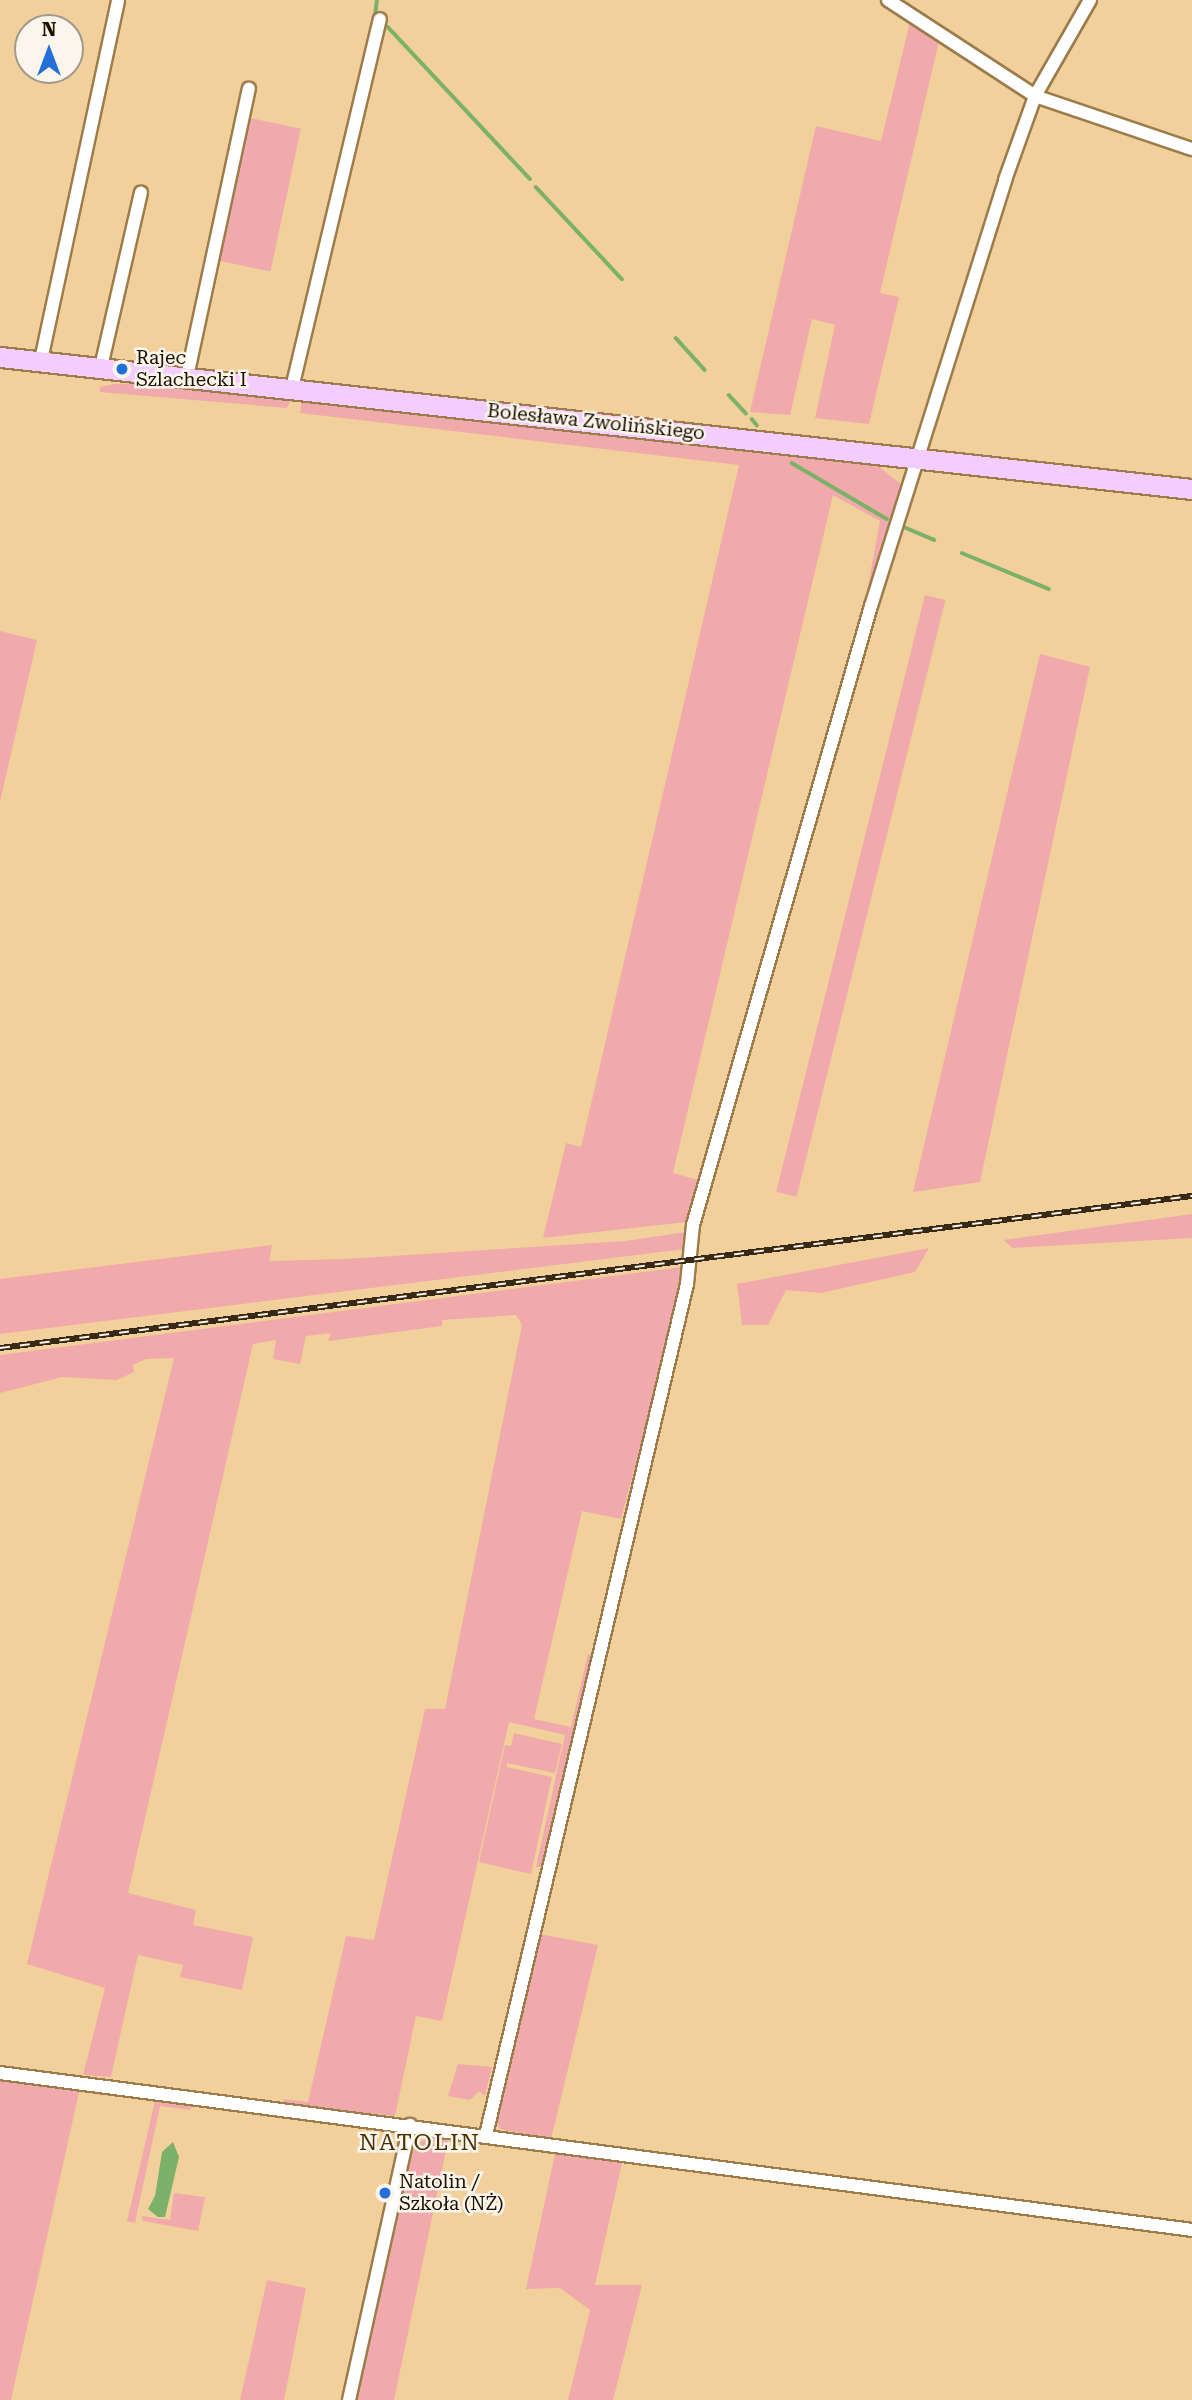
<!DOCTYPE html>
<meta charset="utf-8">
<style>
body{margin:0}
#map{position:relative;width:1192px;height:2400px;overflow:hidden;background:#f2d09b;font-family:"Roboto Serif",serif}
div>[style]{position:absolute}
.green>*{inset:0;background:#f0aaab;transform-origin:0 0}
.water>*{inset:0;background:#7bb168}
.stream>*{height:3.5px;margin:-1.75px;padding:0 1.75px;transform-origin:1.75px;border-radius:1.75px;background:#7bb168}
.roads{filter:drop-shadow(2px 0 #9b7c4a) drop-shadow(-2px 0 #9b7c4a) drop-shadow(0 2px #9b7c4a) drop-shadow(0 -2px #9b7c4a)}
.street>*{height:12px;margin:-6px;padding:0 6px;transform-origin:6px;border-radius:6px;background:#fff}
.primary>*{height:19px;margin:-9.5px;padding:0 9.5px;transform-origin:9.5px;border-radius:9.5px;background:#f3cdff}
.rail>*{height:6px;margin-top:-3px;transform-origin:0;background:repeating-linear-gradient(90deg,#fcf5eb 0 10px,#382914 0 20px);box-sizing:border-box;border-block:2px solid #382914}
.dots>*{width:19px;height:19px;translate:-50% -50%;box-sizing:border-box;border:4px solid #fcf5eb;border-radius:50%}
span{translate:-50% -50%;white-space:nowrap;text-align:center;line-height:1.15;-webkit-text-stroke:5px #fcf5eb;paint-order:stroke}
.poi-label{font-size:19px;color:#1c1000}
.left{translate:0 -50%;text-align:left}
.street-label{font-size:19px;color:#1c1000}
.quarter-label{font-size:23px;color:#463007;letter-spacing:2px}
.north{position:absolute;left:14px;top:14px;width:70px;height:70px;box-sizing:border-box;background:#fcf5eb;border:2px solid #a2998d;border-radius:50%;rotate:0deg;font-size:19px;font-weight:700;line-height:28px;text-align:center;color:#1c1000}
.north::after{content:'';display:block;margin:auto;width:24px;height:32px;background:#2370db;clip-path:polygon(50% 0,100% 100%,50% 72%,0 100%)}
</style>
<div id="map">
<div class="green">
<i style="clip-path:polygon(910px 22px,939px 41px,880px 293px,899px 297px,869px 424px,815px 418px,835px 325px,812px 319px,790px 415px,750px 412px,816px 126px,881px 141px)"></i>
<i style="left:250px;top:118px;width:52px;height:146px;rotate:12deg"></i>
<i style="clip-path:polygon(148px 383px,291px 399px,287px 408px,100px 392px,100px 387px,115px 384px)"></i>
<i style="clip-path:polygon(302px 400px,877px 465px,901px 484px,866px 597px,880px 521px,833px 495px,673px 1173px,698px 1180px,687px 1222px,543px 1238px,566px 1143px,581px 1147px,739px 465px,300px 413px)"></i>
<i style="left:925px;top:595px;width:21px;height:615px;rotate:14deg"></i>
<i style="clip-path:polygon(0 631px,37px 640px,0 802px)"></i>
<i style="clip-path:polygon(1040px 654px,1090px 667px,980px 1182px,913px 1192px)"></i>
<i style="clip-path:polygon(1192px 1214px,1192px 1238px,1013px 1248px,1003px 1240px)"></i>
<i style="clip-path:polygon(687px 1232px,685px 1249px,0 1334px,0 1279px,272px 1245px,269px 1261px,345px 1259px,625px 1241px)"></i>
<i style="clip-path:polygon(929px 1248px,915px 1272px,821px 1293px,786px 1290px,768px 1325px,742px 1325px,737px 1284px)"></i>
<i style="clip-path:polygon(683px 1267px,682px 1289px,621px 1519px,582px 1511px,534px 1719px,571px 1727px,588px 1654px,593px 1655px,544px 1866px,536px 1867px,565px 1735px,509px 1722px,442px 2021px,416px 2016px,395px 2116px,284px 2105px,283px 2099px,308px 2102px,346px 1936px,374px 1940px,425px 1709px,445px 1709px,522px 1325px,516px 1315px,442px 1320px,442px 1326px,328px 1341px,331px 1333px,306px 1336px,300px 1364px,273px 1359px,276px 1340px,253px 1344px,128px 1893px,196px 1910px,193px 1925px,253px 1937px,242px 1990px,180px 1977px,183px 1965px,138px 1955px,111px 2077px,83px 2075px,105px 1988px,27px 1964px,174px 1358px,146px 1359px,133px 1365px,134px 1372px,117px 1380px,62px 1377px,0 1393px,0 1355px)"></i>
<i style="clip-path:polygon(514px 1733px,562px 1744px,555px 1773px,507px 1763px,507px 1767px,552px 1777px,531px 1874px,479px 1862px,505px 1745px,511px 1746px)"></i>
<i style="clip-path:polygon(539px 1934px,598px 1945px,551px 2139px,500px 2129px,497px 2124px)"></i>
<i style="clip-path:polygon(458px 2064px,492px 2067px,485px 2096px,479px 2091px,470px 2100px,448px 2096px)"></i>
<i style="clip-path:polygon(0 2077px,190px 2102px,191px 2110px,160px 2106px,135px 2223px,127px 2221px,155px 2101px,79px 2092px,11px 2400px,0 2400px)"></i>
<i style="clip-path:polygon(429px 2138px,448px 2141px,394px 2400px,356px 2400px,410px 2157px,417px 2143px)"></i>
<i style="clip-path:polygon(555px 2154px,622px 2163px,595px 2285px,642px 2285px,613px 2400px,568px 2400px,590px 2310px,560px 2288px,526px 2289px)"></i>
<i style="clip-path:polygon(174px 2193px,205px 2197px,198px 2231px,143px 2221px,142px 2216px,170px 2220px)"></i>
<i style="clip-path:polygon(267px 2280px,306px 2288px,284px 2400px,240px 2400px)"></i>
</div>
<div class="water">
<i style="clip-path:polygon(173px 2142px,179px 2157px,165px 2217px,158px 2217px,148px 2209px,155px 2196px,162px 2152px)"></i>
</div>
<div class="stream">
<i style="left:375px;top:16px;width:16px;rotate:-83deg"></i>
<i style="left:388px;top:27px;width:208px;rotate:46.9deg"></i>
<i style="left:536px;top:187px;width:126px;rotate:46.9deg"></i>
<i style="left:676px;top:338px;width:43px;rotate:47.8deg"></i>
<i style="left:729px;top:395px;width:25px;rotate:47deg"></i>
<i style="left:752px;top:419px;width:8px;rotate:50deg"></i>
<i style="left:792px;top:463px;width:110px;rotate:30.5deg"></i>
<i style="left:904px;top:527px;width:33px;rotate:23deg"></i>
<i style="left:962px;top:553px;width:94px;rotate:22.5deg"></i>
</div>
<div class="roads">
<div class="street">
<i style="left:888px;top:0;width:176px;rotate:33.1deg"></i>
<i style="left:1035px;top:96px;width:166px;rotate:18.7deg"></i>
<i style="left:41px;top:360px;width:368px;rotate:-77.9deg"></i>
<i style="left:101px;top:367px;width:179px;rotate:-77.1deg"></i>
<i style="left:187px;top:377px;width:295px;rotate:-77.9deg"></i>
<i style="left:292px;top:388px;width:379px;rotate:-76.6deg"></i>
<i style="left:0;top:2073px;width:1202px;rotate:7.5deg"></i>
<i style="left:486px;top:2135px;width:874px;rotate:-76.71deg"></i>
<i style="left:687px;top:1284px;width:59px;rotate:-84.2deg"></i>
<i style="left:693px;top:1225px;width:644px;rotate:-73.96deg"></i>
<i style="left:871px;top:606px;width:447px;rotate:-72.5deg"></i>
<i style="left:1005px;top:180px;width:89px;rotate:-70.3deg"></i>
<i style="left:1035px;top:96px;width:111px;rotate:-60.2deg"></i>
<i style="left:349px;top:2400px;width:282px;rotate:-77.5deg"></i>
</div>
<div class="primary">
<i style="left:0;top:357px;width:1199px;rotate:6.32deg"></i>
</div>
</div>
<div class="rail">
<i style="left:0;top:1348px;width:1202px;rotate:-7.27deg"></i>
</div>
<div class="dots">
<i style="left:122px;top:369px;background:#2370db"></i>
<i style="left:385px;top:2193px;background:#2370db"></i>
</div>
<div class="poi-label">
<span class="left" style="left:136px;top:369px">Rajec<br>Szlachecki I</span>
<span class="left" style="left:399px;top:2193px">Natolin /<br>Szkoła (NŻ)</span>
</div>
<div class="street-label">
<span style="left:596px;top:422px;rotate:6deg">Bolesława Zwolińskiego</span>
</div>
<div class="quarter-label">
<span style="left:420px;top:2143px">NATOLIN</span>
</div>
<div class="north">N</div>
</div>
